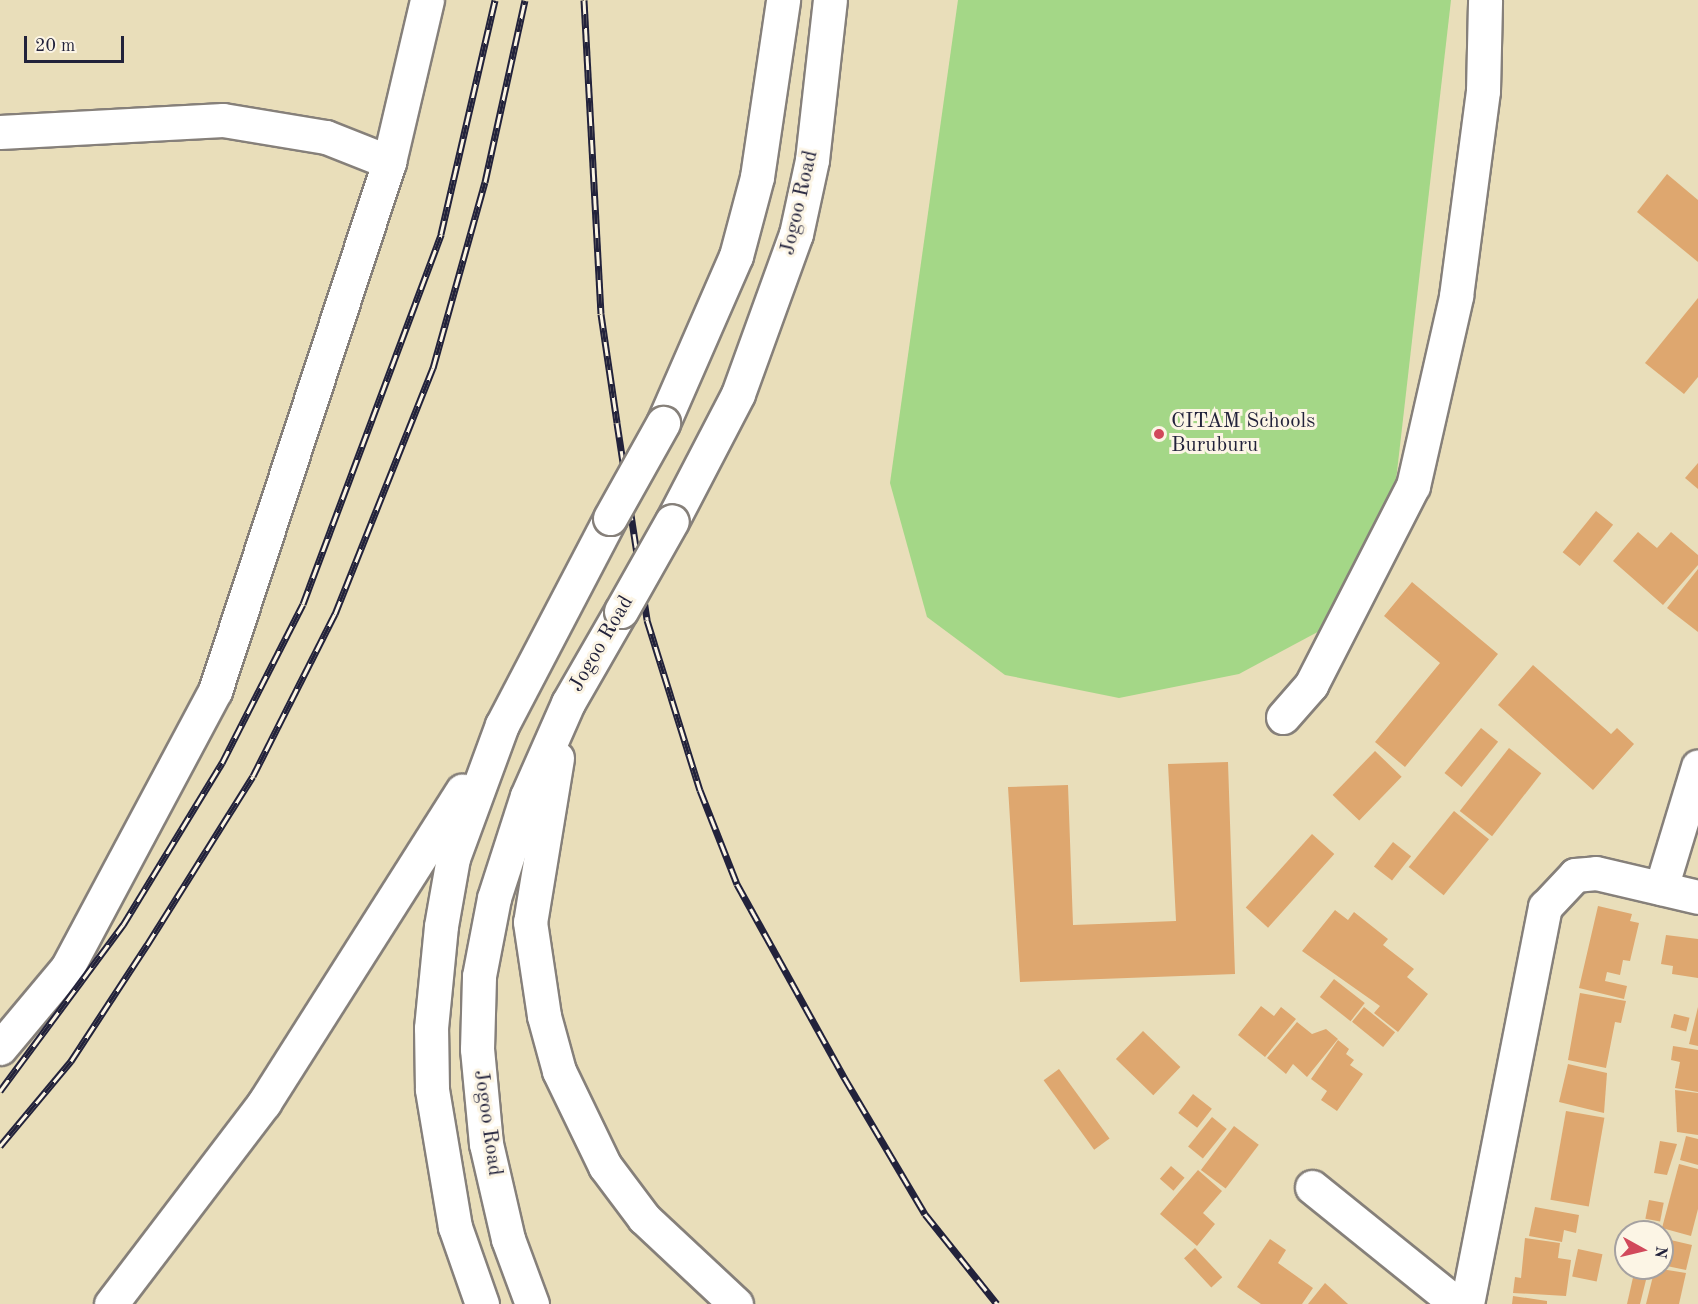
<!DOCTYPE html>
<style>
body{margin:0}
#map{position:relative;width:1698px;height:1304px;overflow:hidden;background:#e9deba;font-family:"Old Standard TT",serif}
div>[style]{position:absolute}
.green>*{inset:0;background:#a4d787}
.building>*{inset:0;background:#dea76f;transform-origin:0 0}
.roads{filter:drop-shadow(2px 0 #86807a) drop-shadow(-2px 0 #86807a) drop-shadow(0 2px #86807a) drop-shadow(0 -2px #86807a)}
.minor>*{height:33px;margin:-16.5px;padding:0 16.5px;transform-origin:16.5px;border-radius:16.5px;background:#fff}
.major>*{height:33px;margin:-16.5px;padding:0 16.5px;transform-origin:16.5px;border-radius:16.5px;background:#fff}
.rail>*{height:7px;margin-top:-3.5px;transform-origin:0;background:repeating-linear-gradient(90deg,#fcf5e5 0 14px,#22223b 0 28px);box-sizing:border-box;border-block:2px solid #22223b}
.bridges{filter:drop-shadow(2px 0 #86807a) drop-shadow(-2px 0 #86807a) drop-shadow(0 2px #86807a) drop-shadow(0 -2px #86807a)}
.major-bridge>*{height:33px;margin:-16.5px;padding:0 16.5px;transform-origin:16.5px;border-radius:16.5px;background:#fff}
.dots>*{width:16px;height:16px;translate:-50% -50%;box-sizing:border-box;border:3px solid #fcf5e5;border-radius:50%}
span{translate:-50% -50%;white-space:nowrap;text-align:center;line-height:1.15;-webkit-text-stroke:6px #fcf5e5;paint-order:stroke}
.street-label{font-size:21px;color:#22223b}
.poi-label{font-size:21px;color:#22223b}
.left{translate:0 -50%;text-align:left}
.north{position:absolute;left:1614px;top:1220px;width:60px;height:60px;box-sizing:border-box;background:#fcf5e5;border:2px solid #a5a1a1;border-radius:50%;rotate:98deg;font-size:16px;font-weight:700;line-height:24px;text-align:center;color:#22223b}
.north::after{content:'';display:block;margin:auto;width:21px;height:27px;background:#d1495b;clip-path:polygon(50% 0,100% 100%,50% 72%,0 100%)}
.scale{position:absolute;left:24px;top:36px;width:100px;height:27px;box-sizing:border-box;border:3px solid #22223b;border-top:0;padding-left:8px;font-size:18px;line-height:21px;white-space:nowrap;color:#22223b;-webkit-text-stroke:4px #fcf5e5;paint-order:stroke}
</style>
<div id="map">
<div class="green">
<i style="clip-path:polygon(958px 0,1451px 0,1394px 498px,1340px 620px,1239px 674px,1119px 698px,1005px 675px,927px 617px,890px 483px)"></i>
</div>
<div class="building">
<i style="clip-path:polygon(1667px 174px,1698px 200px,1698px 262px,1637px 212px)"></i>
<i style="clip-path:polygon(1698px 298px,1698px 377px,1684px 394px,1645px 363px)"></i>
<i style="clip-path:polygon(1698px 463px,1698px 489px,1685px 478px)"></i>
<i style="left:1596px;top:511px;width:22px;height:53px;rotate:39deg"></i>
<i style="clip-path:polygon(1638px 532px,1657px 548px,1671px 532px,1698px 555px,1698px 565px,1663px 605px,1613px 561px)"></i>
<i style="clip-path:polygon(1698px 569px,1698px 632px,1667px 608px)"></i>
<i style="clip-path:polygon(1412px 582px,1498px 654px,1405px 767px,1375px 742px,1440px 663px,1384px 616px)"></i>
<i style="clip-path:polygon(1533px 665px,1611px 734px,1617px 728px,1634px 744px,1593px 790px,1498px 705px)"></i>
<i style="left:1481px;top:728px;width:22px;height:58px;rotate:39deg"></i>
<i style="left:1509px;top:748px;width:41px;height:80px;rotate:38deg"></i>
<i style="left:1375px;top:751px;width:37px;height:61px;rotate:44deg"></i>
<i style="clip-path:polygon(1228px 762px,1235px 974px,1020px 982px,1008px 787px,1068px 785px,1073px 925px,1176px 921px,1168px 764px)"></i>
<i style="left:1454px;top:811px;width:45px;height:72px;rotate:39deg"></i>
<i style="left:1312px;top:834px;width:30px;height:99px;rotate:42deg"></i>
<i style="left:1393px;top:842px;width:23px;height:31px;rotate:38deg"></i>
<i style="clip-path:polygon(1598px 906px,1632px 914px,1630px 921px,1639px 923px,1630px 961px,1623px 960px,1620px 975px,1607px 972px,1605px 981px,1627px 986px,1624px 999px,1579px 988px)"></i>
<i style="clip-path:polygon(1335px 910px,1348px 920px,1354px 912px,1388px 939px,1383px 945px,1414px 969px,1407px 977px,1428px 994px,1398px 1032px,1374px 1013px,1380px 1006px,1302px 951px)"></i>
<i style="clip-path:polygon(1666px 935px,1698px 939px,1698px 978px,1672px 974px,1673px 966px,1661px 964px)"></i>
<i style="left:1334px;top:979px;width:39px;height:23px;rotate:38deg"></i>
<i style="clip-path:polygon(1580px 993px,1626px 1001px,1621px 1023px,1615px 1022px,1606px 1068px,1568px 1060px)"></i>
<i style="clip-path:polygon(1261px 1006px,1274px 1016px,1281px 1007px,1296px 1019px,1265px 1057px,1238px 1035px)"></i>
<i style="left:1364px;top:1007px;width:40px;height:19px;rotate:39deg"></i>
<i style="clip-path:polygon(1698px 1007px,1698px 1046px,1689px 1044px)"></i>
<i style="left:1674px;top:1014px;width:16px;height:14px;rotate:14deg"></i>
<i style="clip-path:polygon(1297px 1022px,1312px 1034px,1326px 1029px,1338px 1039px,1307px 1077px,1293px 1064px,1286px 1074px,1267px 1058px)"></i>
<i style="left:1143px;top:1031px;width:52px;height:39px;rotate:44deg"></i>
<i style="clip-path:polygon(1338px 1040px,1349px 1049px,1346px 1054px,1354px 1060px,1350px 1065px,1363px 1074px,1337px 1111px,1321px 1100px,1327px 1091px,1311px 1079px)"></i>
<i style="clip-path:polygon(1673px 1046px,1698px 1050px,1698px 1092px,1675px 1088px,1680px 1062px,1671px 1060px)"></i>
<i style="clip-path:polygon(1568px 1064px,1607px 1073px,1604px 1113px,1559px 1102px)"></i>
<i style="left:1059px;top:1069px;width:86px;height:19px;rotate:54deg"></i>
<i style="clip-path:polygon(1675px 1090px,1698px 1093px,1698px 1135px,1677px 1132px)"></i>
<i style="left:1193px;top:1094px;width:24px;height:24px;rotate:38deg"></i>
<i style="left:1566px;top:1111px;width:39px;height:90px;rotate:10deg"></i>
<i style="left:1212px;top:1117px;width:19px;height:38px;rotate:39deg"></i>
<i style="left:1234px;top:1126px;width:31px;height:55px;rotate:37deg"></i>
<i style="clip-path:polygon(1686px 1136px,1698px 1139px,1698px 1165px,1680px 1160px)"></i>
<i style="clip-path:polygon(1660px 1141px,1677px 1144px,1667px 1175px,1654px 1173px)"></i>
<i style="clip-path:polygon(1679px 1164px,1698px 1169px,1698px 1209px,1691px 1236px,1662px 1228px)"></i>
<i style="left:1171px;top:1166px;width:18px;height:17px;rotate:41deg"></i>
<i style="clip-path:polygon(1198px 1170px,1222px 1191px,1203px 1213px,1215px 1224px,1197px 1246px,1160px 1214px)"></i>
<i style="left:1649px;top:1200px;width:15px;height:19px;rotate:11deg"></i>
<i style="clip-path:polygon(1535px 1207px,1579px 1215px,1576px 1233px,1564px 1230px,1562px 1242px,1529px 1236px)"></i>
<i style="clip-path:polygon(1525px 1238px,1560px 1243px,1558px 1258px,1571px 1260px,1566px 1296px,1513px 1293px,1515px 1277px,1521px 1278px)"></i>
<i style="clip-path:polygon(1662px 1238px,1692px 1245px,1686px 1270px,1662px 1265px)"></i>
<i style="clip-path:polygon(1270px 1239px,1286px 1250px,1278px 1263px,1313px 1288px,1302px 1304px,1261px 1304px,1237px 1287px)"></i>
<i style="left:1195px;top:1248px;width:40px;height:15px;rotate:47deg"></i>
<i style="left:1578px;top:1249px;width:25px;height:28px;rotate:12deg"></i>
<i style="clip-path:polygon(1655px 1268px,1686px 1273px,1679px 1304px,1646px 1304px)"></i>
<i style="clip-path:polygon(1634px 1273px,1647px 1276px,1640px 1304px,1627px 1304px)"></i>
<i style="clip-path:polygon(1325px 1283px,1348px 1304px,1308px 1304px)"></i>
<i style="clip-path:polygon(1513px 1296px,1547px 1301px,1547px 1304px,1512px 1304px)"></i>
</div>
<div class="roads">
<div class="minor">
<i style="left:0;top:132px;width:223px;rotate:-3.1deg"></i>
<i style="left:223px;top:120px;width:104px;rotate:9.4deg"></i>
<i style="left:326px;top:137px;width:68px;rotate:21.6deg"></i>
<i style="left:1283px;top:717px;width:43px;rotate:-48.8deg"></i>
<i style="left:1311px;top:685px;width:224px;rotate:-62.9deg"></i>
<i style="left:1413px;top:486px;width:195px;rotate:-77.2deg"></i>
<i style="left:1456px;top:296px;width:207px;rotate:-82.5deg"></i>
<i style="left:1483px;top:91px;width:91px;rotate:-88.7deg"></i>
<i style="left:1661px;top:888px;width:127px;rotate:-73.1deg"></i>
<i style="left:0;top:1048px;width:104px;rotate:-50.1deg"></i>
<i style="left:67px;top:968px;width:314px;rotate:-61.9deg"></i>
<i style="left:215px;top:691px;width:557px;rotate:-71.79deg"></i>
<i style="left:389px;top:162px;width:166px;rotate:-76.8deg"></i>
<i style="left:1312px;top:1187px;width:186px;rotate:38.9deg"></i>
<i style="left:1467px;top:1304px;width:405px;rotate:-78.9deg"></i>
<i style="left:1545px;top:907px;width:44px;rotate:-46.8deg"></i>
<i style="left:1575px;top:875px;width:21px;rotate:-5deg"></i>
<i style="left:1596px;top:873px;width:105px;rotate:13.2deg"></i>
</div>
<div class="major">
<i style="left:663px;top:423px;width:182px;rotate:-66.4deg"></i>
<i style="left:736px;top:256px;width:82px;rotate:-75.1deg"></i>
<i style="left:757px;top:177px;width:179px;rotate:-81.6deg"></i>
<i style="left:672px;top:521px;width:143px;rotate:-62.5deg"></i>
<i style="left:738px;top:394px;width:170px;rotate:-70.1deg"></i>
<i style="left:796px;top:234px;width:76px;rotate:-77.8deg"></i>
<i style="left:812px;top:160px;width:161px;rotate:-83.6deg"></i>
<i style="left:557px;top:758px;width:166px;rotate:99.3deg"></i>
<i style="left:530px;top:922px;width:95px;rotate:81.5deg"></i>
<i style="left:544px;top:1016px;width:57px;rotate:74.7deg"></i>
<i style="left:559px;top:1071px;width:106px;rotate:64.2deg"></i>
<i style="left:605px;top:1166px;width:65px;rotate:53.1deg"></i>
<i style="left:644px;top:1218px;width:126px;rotate:43.1deg"></i>
<i style="left:111px;top:1304px;width:253px;rotate:-52.7deg"></i>
<i style="left:264px;top:1103px;width:370px;rotate:-57.6deg"></i>
<i style="left:482px;top:1304px;width:82px;rotate:-109.3deg"></i>
<i style="left:455px;top:1227px;width:140px;rotate:-99.5deg"></i>
<i style="left:432px;top:1089px;width:61px;rotate:-90.9deg"></i>
<i style="left:431px;top:1028px;width:102px;rotate:-84.4deg"></i>
<i style="left:441px;top:926px;width:69px;rotate:-80deg"></i>
<i style="left:453px;top:858px;width:142px;rotate:-69.8deg"></i>
<i style="left:502px;top:725px;width:233px;rotate:-62.4deg"></i>
<i style="left:532px;top:1304px;width:69px;rotate:-110.3deg"></i>
<i style="left:508px;top:1239px;width:98px;rotate:-103deg"></i>
<i style="left:486px;top:1144px;width:95px;rotate:-95.4deg"></i>
<i style="left:477px;top:1049px;width:73px;rotate:-88.4deg"></i>
<i style="left:479px;top:976px;width:79px;rotate:-79.1deg"></i>
<i style="left:494px;top:898px;width:107px;rotate:-72.1deg"></i>
<i style="left:527px;top:796px;width:102px;rotate:-66.2deg"></i>
<i style="left:568px;top:703px;width:106px;rotate:-60.1deg"></i>
</div>
</div>
<div class="rail">
<i style="left:584px;top:0;width:314px;rotate:86.9deg"></i>
<i style="left:601px;top:314px;width:110px;rotate:81.6deg"></i>
<i style="left:617px;top:423px;width:199px;rotate:81.3deg"></i>
<i style="left:647px;top:620px;width:178px;rotate:72.7deg"></i>
<i style="left:700px;top:790px;width:101px;rotate:68.5deg"></i>
<i style="left:737px;top:884px;width:221px;rotate:61deg"></i>
<i style="left:844px;top:1077px;width:159px;rotate:59.4deg"></i>
<i style="left:925px;top:1214px;width:115px;rotate:51.3deg"></i>
<i style="left:0;top:1091px;width:207px;rotate:-53.5deg"></i>
<i style="left:123px;top:925px;width:190px;rotate:-58.6deg"></i>
<i style="left:222px;top:763px;width:178px;rotate:-63deg"></i>
<i style="left:303px;top:604px;width:395px;rotate:-69.5deg"></i>
<i style="left:441px;top:234px;width:240px;rotate:-77deg"></i>
<i style="left:0;top:1146px;width:111px;rotate:-50.1deg"></i>
<i style="left:71px;top:1061px;width:139px;rotate:-56.8deg"></i>
<i style="left:147px;top:945px;width:199px;rotate:-57.9deg"></i>
<i style="left:253px;top:776px;width:182px;rotate:-63.2deg"></i>
<i style="left:335px;top:614px;width:265px;rotate:-68.3deg"></i>
<i style="left:433px;top:368px;width:193px;rotate:-74.4deg"></i>
<i style="left:485px;top:182px;width:186px;rotate:-77.6deg"></i>
</div>
<div class="bridges">
<div class="major-bridge">
<i style="left:610px;top:518px;width:109px;rotate:-60.8deg"></i>
<i style="left:621px;top:611px;width:103px;rotate:-60.5deg"></i>
</div>
</div>
<div class="dots">
<i style="left:1159px;top:434px;background:#d1495b"></i>
</div>
<div class="street-label">
<span style="left:800px;top:203px;rotate:-77deg">Jogoo Road</span>
<span style="left:602px;top:644px;rotate:-60deg">Jogoo Road</span>
<span style="left:487px;top:1123px;rotate:82deg">Jogoo Road</span>
</div>
<div class="poi-label">
<span class="left" style="left:1171px;top:434px">CITAM Schools<br>Buruburu</span>
</div>
<div class="north">N</div>
<div class="scale">20 m</div>
</div>
